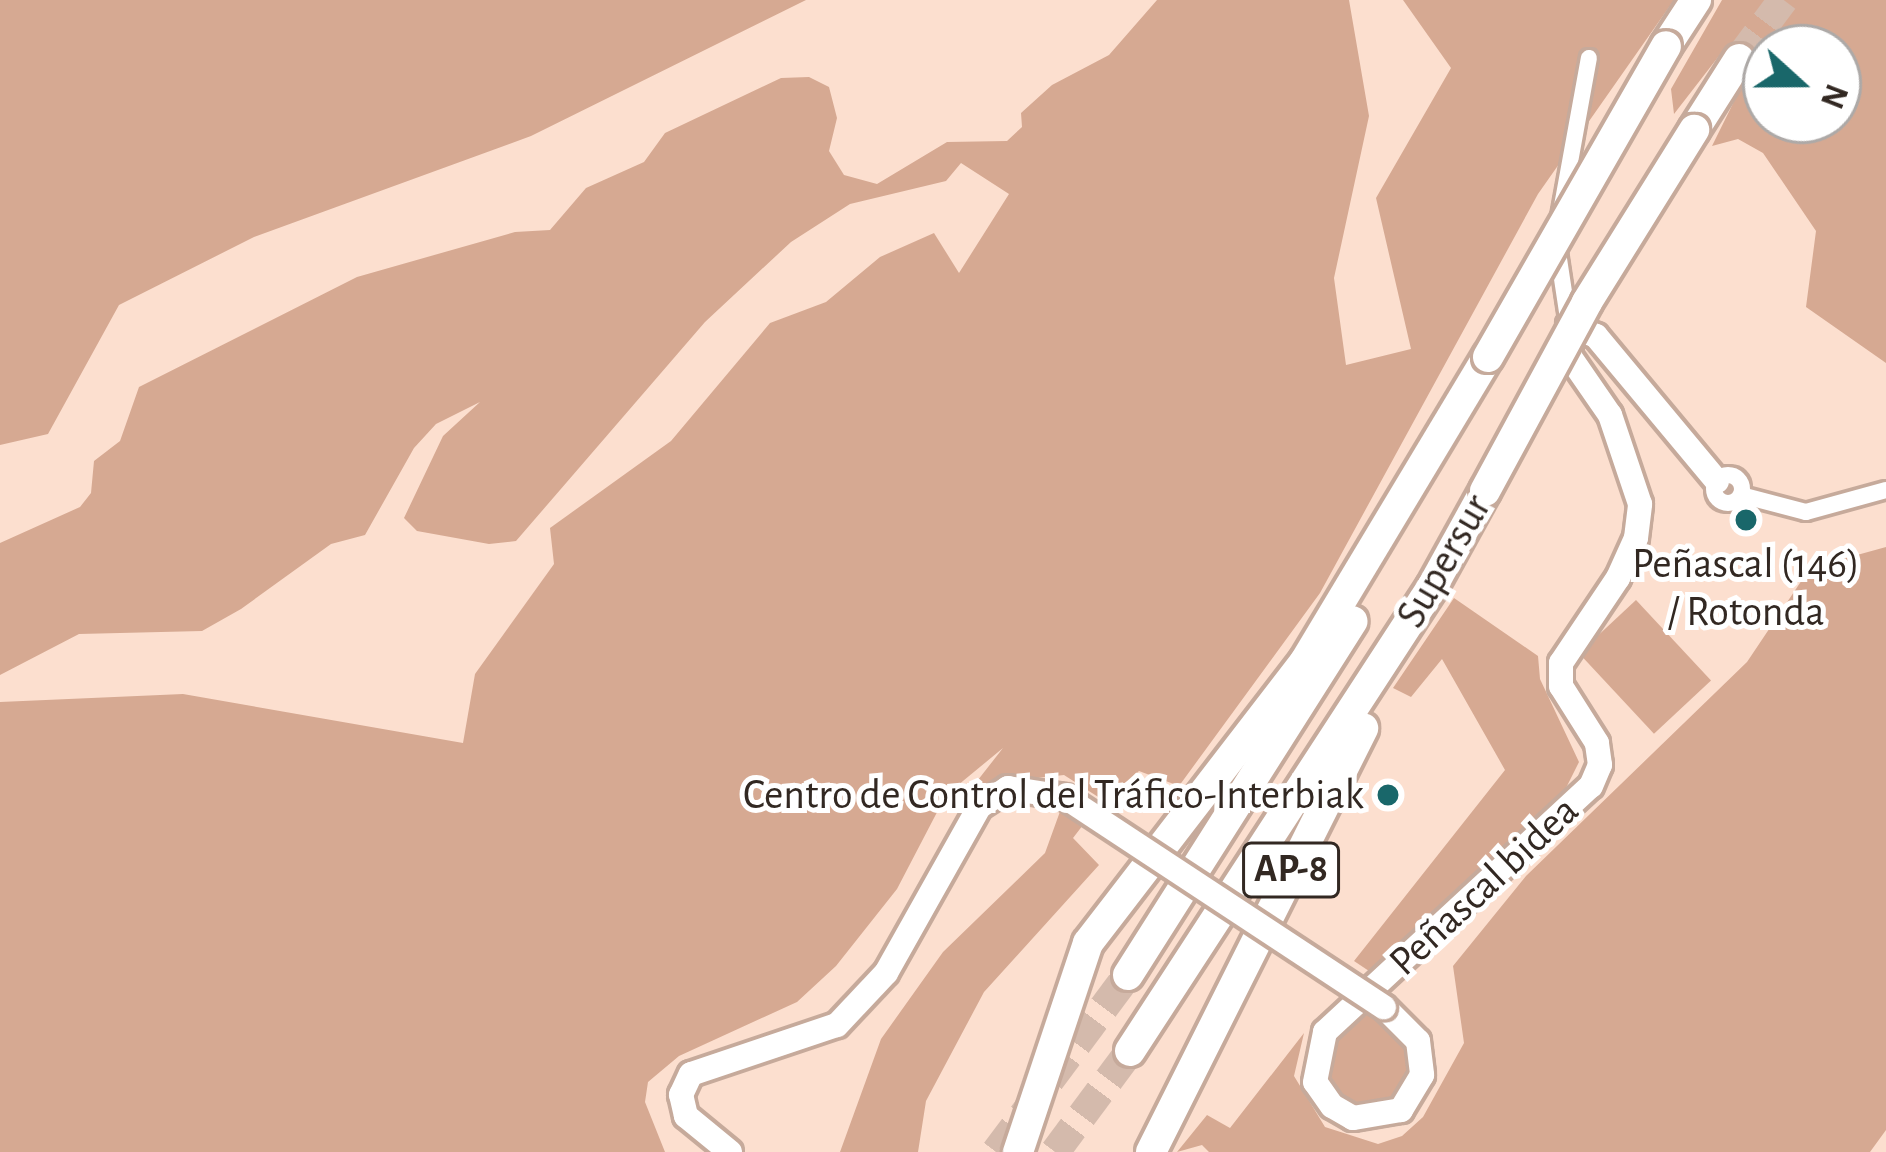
<!DOCTYPE html>
<meta charset="utf-8">
<style>
body{margin:0}
#map{position:relative;width:1886px;height:1152px;overflow:hidden;background:#fcdfcf;font-family:"Alegreya Sans",sans-serif}
div>[style]{position:absolute}
.green>*{inset:0;background:#d6a992;transform-origin:0 0}
.highway-tunnel>*{height:30px;margin-top:-15px;transform-origin:0;background:repeating-linear-gradient(90deg,#d4baac 0 30px,transparent 0 45px)}
.roads{filter:drop-shadow(3px 0 #c6aa9b) drop-shadow(-3px 0 #c6aa9b) drop-shadow(0 3px #c6aa9b) drop-shadow(0 -3px #c6aa9b)}
.street>*{height:16px;margin:-8px;padding:0 8px;transform-origin:8px;border-radius:8px;background:#fff}
.street>.ring{margin:-8px;padding:0;box-sizing:content-box;background:none;border:16px solid #fff;border-radius:50%}
.secondary>*{height:24px;margin:-12px;padding:0 12px;transform-origin:12px;border-radius:12px;background:#fff}
.highway>*{height:30px;margin:-15px;padding:0 15px;transform-origin:15px;border-radius:15px;background:#fff}
.bridges{filter:drop-shadow(3px 0 #c6aa9b) drop-shadow(-3px 0 #c6aa9b) drop-shadow(0 3px #c6aa9b) drop-shadow(0 -3px #c6aa9b)}
.secondary-bridge>*{height:24px;margin:-12px;padding:0 12px;transform-origin:12px;border-radius:12px;background:#fff}
.highway-bridge>*{height:30px;margin:-15px;padding:0 15px;transform-origin:15px;border-radius:15px;background:#fff}
.dots>*{width:33px;height:33px;translate:-50% -50%;box-sizing:border-box;border:6px solid #fff;border-radius:50%}
span{translate:-50% -50%;white-space:nowrap;text-align:center;line-height:1.15;-webkit-text-stroke:10px #fff;paint-order:stroke}
.shield-label span{padding:3px 9px;background:#fff;border:3px solid;border-radius:9px;-webkit-text-stroke-width:0}
.shield-label{font-size:39px;color:#322822;font-weight:700}
.street-label{font-size:42px;color:#322822}
.poi-label{font-size:42px;color:#322822}
.right{translate:-100% -50%;text-align:right}
.north{position:absolute;left:1742px;top:24px;width:120px;height:120px;box-sizing:border-box;background:#fff;border:3px solid #ada9a7;border-radius:50%;rotate:111deg;font-size:33px;font-weight:700;line-height:48px;text-align:center;color:#322822}
.north::after{content:'';display:block;margin:auto;width:42px;height:54px;background:#19676a;clip-path:polygon(50% 0,100% 100%,50% 72%,0 100%)}
</style>
<div id="map">
<div class="green">
<i style="clip-path:polygon(0 0,806px 0,531px 136px,254px 237px,119px 305px,48px 434px,0 445px)"></i>
<i style="clip-path:polygon(1157px 0,1349px 0,1369px 116px,1334px 278px,1346px 365px,1411px 349px,1376px 198px,1451px 68px,1403px 0,1674px 0,1538px 194px,1320px 593px,1179px 786px,1139px 771px,1106px 802px,1064px 775px,974px 785px,1003px 748px,946px 795px,897px 889px,836px 966px,797px 1002px,679px 1056px,648px 1082px,645px 1102px,665px 1152px,0 1152px,0 702px,183px 694px,463px 743px,475px 674px,554px 564px,550px 528px,671px 441px,770px 323px,826px 302px,880px 257px,934px 233px,959px 273px,1009px 194px,961px 163px,946px 181px,850px 204px,791px 242px,705px 322px,516px 541px,489px 544px,417px 531px,404px 518px,443px 436px,480px 402px,436px 424px,414px 448px,365px 535px,331px 544px,241px 609px,202px 631px,79px 634px,0 675px,0 543px,80px 507px,91px 493px,94px 461px,120px 441px,139px 387px,357px 277px,515px 232px,550px 230px,586px 188px,644px 162px,665px 133px,781px 78px,809px 77px,829px 87px,837px 118px,829px 151px,844px 175px,877px 184px,947px 142px,1007px 141px,1022px 127px,1021px 113px,1052px 85px,1109px 55px)"></i>
<i style="clip-path:polygon(evenodd,1722px 0,1886px 0,1886px 363px,1806px 307px,1816px 231px,1763px 153px,1738px 139px,1712px 146px,1754px 61px,1734px 47px,1722px 52px,1674px 114px,1671px 89px,1722px 0,1766px 48px,1838px 48px,1838px 120px,1766px 120px,1766px 48px)"></i>
<i style="clip-path:polygon(1886px 547px,1886px 1130px,1870px 1152px,1209px 1152px,1202px 1145px,1177px 1152px,1207px 1115px,1230px 1128px,1304px 1033px,1294px 1076px,1325px 1127px,1378px 1144px,1402px 1136px,1423px 1117px,1464px 1043px,1453px 966px,1526px 876px,1747px 662px,1810px 568px)"></i>
<i style="clip-path:polygon(1454px 598px,1538px 656px,1540px 679px,1579px 762px,1562px 796px,1369px 971px,1354px 961px,1505px 770px,1442px 659px,1411px 697px,1393px 688px)"></i>
<i style="left:1636px;top:600px;width:110px;height:78px;rotate:47deg"></i>
<i style="clip-path:polygon(1062px 806px,1083px 825px,1073px 838px,1099px 865px,984px 992px,926px 1101px,918px 1152px,840px 1152px,881px 1039px,943px 952px,1045px 853px)"></i>
<i style="clip-path:polygon(1371px 1008px,1400px 1037px,1410px 1067px,1400px 1095px,1355px 1110px,1327px 1077px,1336px 1034px)"></i>
</div>
<div class="highway-tunnel">
<i style="left:1739px;top:59px;width:74px;rotate:-53.3deg"></i>
<i style="left:996px;top:1152px;width:221px;rotate:-53.3deg"></i>
<i style="left:1055px;top:1152px;width:126px;rotate:-53.4deg"></i>
</div>
<div class="roads">
<div class="street">
<i style="left:1569px;top:325px;width:87px;rotate:-98.6deg"></i>
<i style="left:1556px;top:239px;width:184px;rotate:-79.7deg"></i>
<i class="ring" style="left:1714px;top:475px;width:12px;height:12px"></i>
<i style="left:1741px;top:495px;width:67px;rotate:14.7deg"></i>
<i style="left:1806px;top:512px;width:83px;rotate:-15.4deg"></i>
</div>
<div class="secondary">
<i style="left:1384px;top:1007px;width:48px;rotate:45deg"></i>
<i style="left:1418px;top:1041px;width:34px;rotate:83deg"></i>
<i style="left:1422px;top:1075px;width:41px;rotate:121deg"></i>
<i style="left:1401px;top:1110px;width:49px;rotate:170.5deg"></i>
<i style="left:1353px;top:1118px;width:24px;rotate:-150deg"></i>
<i style="left:1332px;top:1106px;width:29px;rotate:-125deg"></i>
<i style="left:1315px;top:1082px;width:51px;rotate:-78.7deg"></i>
<i style="left:1325px;top:1032px;width:362px;rotate:-42.8deg"></i>
<i style="left:1591px;top:786px;width:23px;rotate:-67deg"></i>
<i style="left:1600px;top:765px;width:22px;rotate:-98deg"></i>
<i style="left:1597px;top:743px;width:67px;rotate:-122.3deg"></i>
<i style="left:1561px;top:686px;width:23px;rotate:-90deg"></i>
<i style="left:1561px;top:663px;width:102px;rotate:-56.2deg"></i>
<i style="left:1618px;top:578px;width:44px;rotate:-65.8deg"></i>
<i style="left:1636px;top:538px;width:34px;rotate:-83deg"></i>
<i style="left:1640px;top:504px;width:94px;rotate:-108.6deg"></i>
<i style="left:1610px;top:415px;width:70px;rotate:-124.6deg"></i>
<i style="left:1570px;top:357px;width:32px;rotate:-92deg"></i>
<i style="left:1569px;top:325px;width:29px;rotate:22deg"></i>
<i style="left:1596px;top:336px;width:189px;rotate:50.2deg"></i>
<i style="left:730px;top:1152px;width:57px;rotate:-140.7deg"></i>
<i style="left:686px;top:1116px;width:22px;rotate:-103deg"></i>
<i style="left:681px;top:1095px;width:23px;rotate:-65deg"></i>
<i style="left:691px;top:1074px;width:154px;rotate:-18.6deg"></i>
<i style="left:837px;top:1025px;width:71px;rotate:-46.7deg"></i>
<i style="left:886px;top:973px;width:190px;rotate:-60.7deg"></i>
<i style="left:979px;top:807px;width:35px;rotate:-33deg"></i>
<i style="left:1008px;top:788px;width:58px;rotate:9deg"></i>
</div>
<div class="highway">
<i style="left:1666px;top:46px;width:55px;rotate:-56.9deg"></i>
<i style="left:1694px;top:130px;width:84px;rotate:-57.6deg"></i>
<i style="left:1128px;top:975px;width:419px;rotate:-57.6deg"></i>
<i style="left:1130px;top:1051px;width:554px;rotate:-56.94deg"></i>
<i style="left:1432px;top:587px;width:110px;rotate:-61.1deg"></i>
<i style="left:1018px;top:1152px;width:220px;rotate:-71.5deg"></i>
<i style="left:1088px;top:943px;width:356px;rotate:-52.4deg"></i>
<i style="left:1305px;top:661px;width:355px;rotate:-59deg"></i>
<i style="left:1151px;top:1152px;width:474px;rotate:-63.4deg"></i>
</div>
</div>
<div class="bridges">
<div class="secondary-bridge">
<i style="left:1065px;top:797px;width:382px;rotate:33.4deg"></i>
</div>
<div class="highway-bridge">
<i style="left:1488px;top:357px;width:358px;rotate:-60.2deg"></i>
<i style="left:1485px;top:491px;width:215px;rotate:-61.6deg"></i>
<i style="left:1587px;top:302px;width:203px;rotate:-58.1deg"></i>
</div>
</div>
<div class="dots">
<i style="left:1746px;top:520px;background:#19676a"></i>
<i style="left:1388px;top:795px;background:#19676a"></i>
</div>
<div class="shield-label">
<span style="left:1291px;top:870px">AP-8</span>
</div>
<div class="street-label">
<span style="left:1444px;top:561px;rotate:-60deg">Supersur</span>
<span style="left:1484px;top:886px;rotate:-43deg">Peñascal bidea</span>
</div>
<div class="poi-label">
<span style="left:1746px;top:588px">Peñascal (146)<br>/ Rotonda</span>
<span class="right" style="left:1364px;top:795px">Centro de Control del Tráfico-Interbiak</span>
</div>
<div class="north">N</div>
</div>
